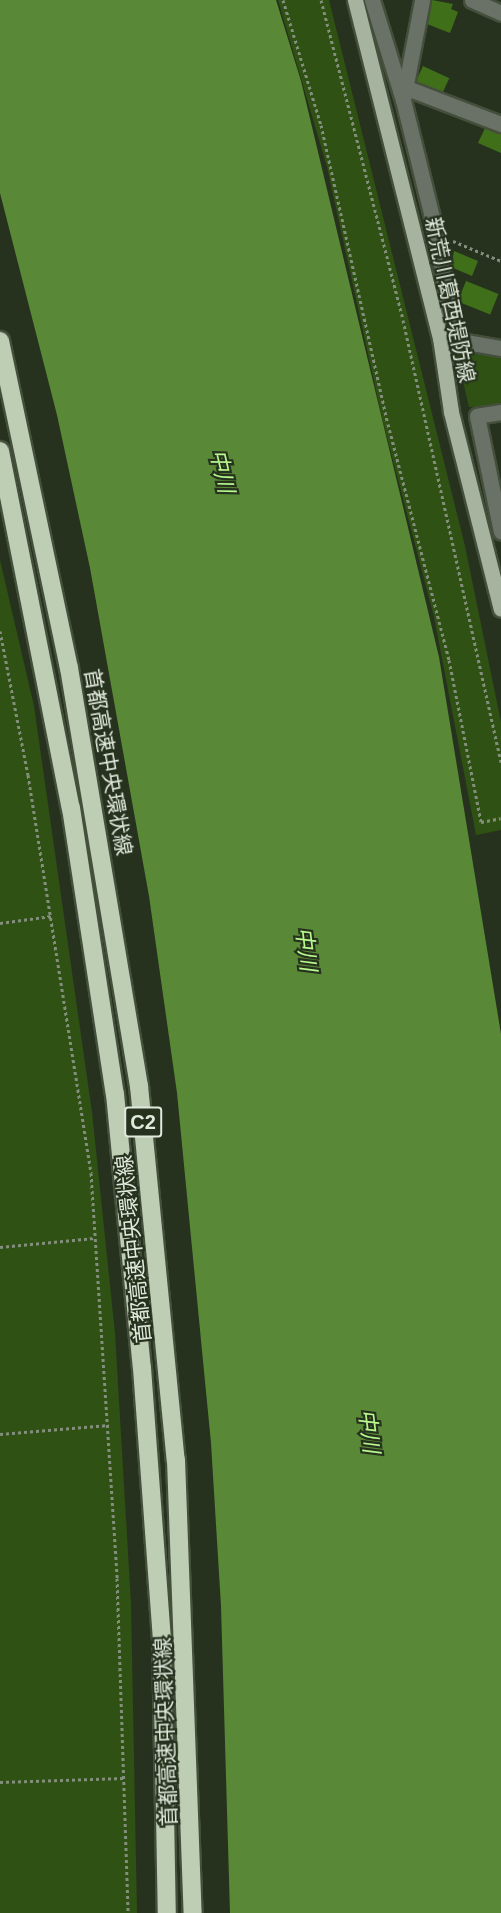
<!DOCTYPE html>
<meta charset="utf-8">
<style>
body{margin:0}
#map{position:relative;width:501px;height:1913px;overflow:hidden;background:#26321e;font-family:Arial,"Noto Sans JP",sans-serif}
div>[style]{position:absolute}
.green>*{inset:0;background:#2f5113}
.water>*{inset:0;background:#598937}
.building>*{inset:0;background:#406f1a;transform-origin:0 0}
.path>*{height:3px;margin-top:-1.5px;transform-origin:0;background:repeating-linear-gradient(90deg,#838e7d 0 3px,transparent 0 6px)}
.roads{filter:drop-shadow(2px 0 #444f3c) drop-shadow(-2px 0 #444f3c) drop-shadow(0 2px #444f3c) drop-shadow(0 -2px #444f3c)}
.minor>*{height:15px;margin:-7.5px;padding:0 7.5px;transform-origin:7.5px;border-radius:7.5px;background:#6a7166}
.major>*{height:15px;margin:-7.5px;padding:0 7.5px;transform-origin:7.5px;border-radius:7.5px;background:#a6b39e}
.highway>*{height:18px;margin:-9px;padding:0 9px;transform-origin:9px;border-radius:9px;background:#bdceb4}
span{translate:-50% -50%;white-space:nowrap;text-align:center;line-height:1.15;-webkit-text-stroke:4.5px #26321e;paint-order:stroke}
.shield-label span{padding:2px 4px;background:#26321e;border:2px solid;border-radius:4px;-webkit-text-stroke-width:0}
.shield-label{font-size:20px;color:#e0e9dc;font-weight:700}
.street-label{font-size:21px;color:#e0e9dc}
.water-label{font-size:22px;color:#b8fa8d;font-style:italic}
</style>
<div id="map">
<div class="green">
<i style="clip-path:polygon(278px 0,329px 0,465px 546px,501px 722px,501px 830px,476px 835px,434px 617px,383px 422px,327px 167px)"></i>
<i style="clip-path:polygon(455px 347px,501px 353px,501px 406px,469px 407px)"></i>
<i style="clip-path:polygon(0 560px,34px 706px,92px 1112px,115px 1333px,131px 1603px,137px 1913px,0 1913px)"></i>
</div>
<div class="water">
<i style="clip-path:polygon(0 0,276px 0,301px 81px,439px 657px,501px 1034px,501px 1913px,230px 1913px,221px 1606px,211px 1443px,177px 1093px,149px 896px,90px 568px,57px 415px,0 193px)"></i>
</div>
<div class="building">
<i style="clip-path:polygon(432px 0,453px 4px,451px 9px,458px 12px,450px 33px,427px 24px)"></i>
<i style="left:423px;top:66px;width:29px;height:17px;rotate:25deg"></i>
<i style="clip-path:polygon(485px 128px,501px 134px,501px 153px,478px 143px)"></i>
<i style="clip-path:polygon(454px 251px,478px 261px,472px 276px,451px 267px)"></i>
<i style="left:466px;top:281px;width:35px;height:22px;rotate:22deg"></i>
</div>
<div class="path">
<i style="left:283px;top:0;width:131px;rotate:73.1deg"></i>
<i style="left:321px;top:125px;width:306px;rotate:77.4deg"></i>
<i style="left:388px;top:424px;width:244px;rotate:75.5deg"></i>
<i style="left:449px;top:660px;width:165px;rotate:78.8deg"></i>
<i style="left:481px;top:822px;width:20px;rotate:-11deg"></i>
<i style="left:321px;top:0;width:330px;rotate:75.6deg"></i>
<i style="left:403px;top:320px;width:453px;rotate:77.5deg"></i>
<i style="left:453px;top:241px;width:52px;rotate:22.6deg"></i>
<i style="left:0;top:631px;width:147px;rotate:79deg"></i>
<i style="left:28px;top:775px;width:403px;rotate:81deg"></i>
<i style="left:91px;top:1173px;width:406px;rotate:86.3deg"></i>
<i style="left:117px;top:1578px;width:335px;rotate:88.1deg"></i>
<i style="left:0;top:923px;width:52px;rotate:-7.7deg"></i>
<i style="left:0;top:1247px;width:95px;rotate:-5.4deg"></i>
<i style="left:0;top:1434px;width:109px;rotate:-4.7deg"></i>
<i style="left:0;top:1782px;width:124px;rotate:-1.8deg"></i>
</div>
<div class="roads">
<div class="minor">
<i style="left:372px;top:0;width:105px;rotate:72.8deg"></i>
<i style="left:403px;top:100px;width:137px;rotate:76.1deg"></i>
<i style="left:436px;top:233px;width:106px;rotate:80.8deg"></i>
<i style="left:472px;top:0;width:32px;rotate:24deg"></i>
<i style="left:407px;top:88px;width:101px;rotate:21deg"></i>
<i style="left:403px;top:100px;width:102px;rotate:-79.2deg"></i>
<i style="left:443px;top:338px;width:59px;rotate:9.8deg"></i>
<i style="left:501px;top:412px;width:24px;rotate:171deg"></i>
<i style="left:477px;top:416px;width:118px;rotate:78.3deg"></i>
</div>
<div class="major">
<i style="left:355px;top:0;width:349px;rotate:75.9deg"></i>
<i style="left:440px;top:338px;width:75px;rotate:81.5deg"></i>
<i style="left:451px;top:412px;width:203px;rotate:75.8deg"></i>
</div>
<div class="highway">
<i style="left:0;top:341px;width:334px;rotate:78.1deg"></i>
<i style="left:69px;top:668px;width:424px;rotate:80.5deg"></i>
<i style="left:139px;top:1086px;width:376px;rotate:84.4deg"></i>
<i style="left:176px;top:1460px;width:453px;rotate:87.9deg"></i>
<i style="left:0;top:451px;width:364px;rotate:78.8deg"></i>
<i style="left:71px;top:808px;width:289px;rotate:81.3deg"></i>
<i style="left:115px;top:1094px;width:275px;rotate:84.4deg"></i>
<i style="left:142px;top:1368px;width:273px;rotate:85.8deg"></i>
<i style="left:162px;top:1640px;width:273px;rotate:89deg"></i>
</div>
</div>
<div class="shield-label">
<span style="left:143px;top:1122px">C2</span>
</div>
<div class="street-label">
<span style="left:450px;top:300px;rotate:78deg">新荒川葛西堤防線</span>
<span style="left:108px;top:762px;rotate:80deg">首都高速中央環状線</span>
<span style="left:134px;top:1249px;rotate:-96deg">首都高速中央環状線</span>
<span style="left:166px;top:1732px;rotate:-92deg">首都高速中央環状線</span>
</div>
<div class="water-label">
<span style="left:222px;top:471px;rotate:77deg">中川</span>
<span style="left:306px;top:949px;rotate:83deg">中川</span>
<span style="left:369px;top:1431px;rotate:83deg">中川</span>
</div>
</div>
